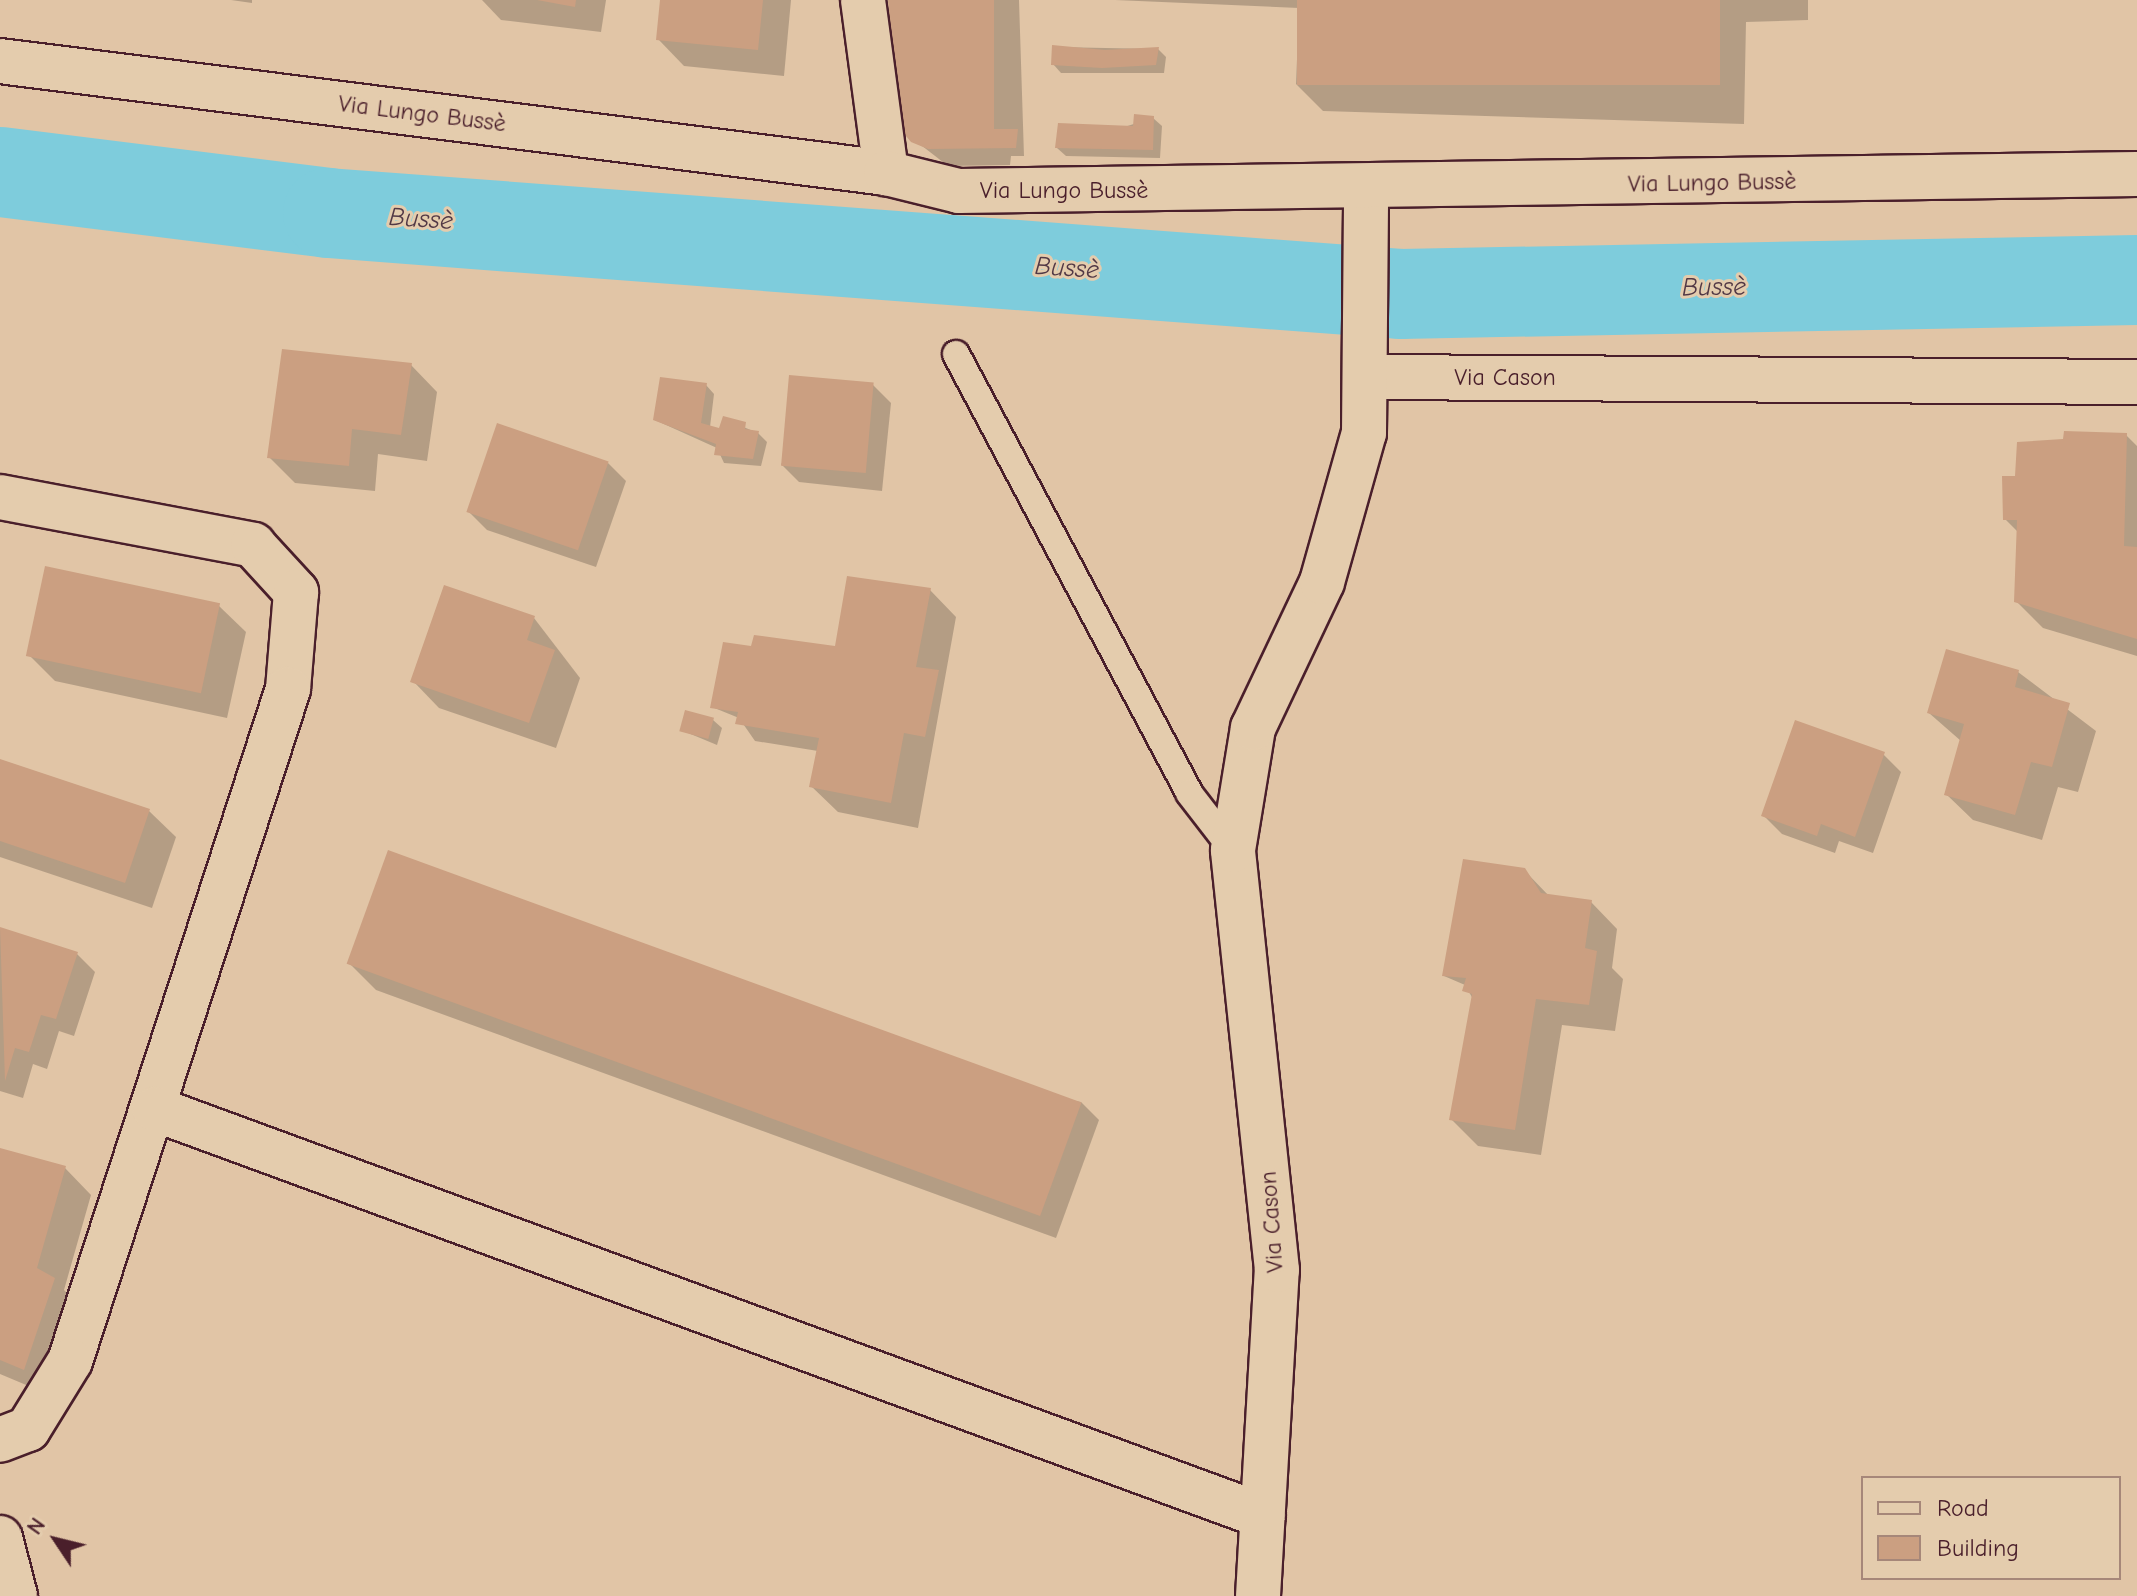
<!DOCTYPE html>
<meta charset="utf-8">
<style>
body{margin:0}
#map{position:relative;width:2137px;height:1596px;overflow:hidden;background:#e1c5a6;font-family:"Comic Neue",sans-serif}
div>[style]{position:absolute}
.shadow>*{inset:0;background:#0003}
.river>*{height:90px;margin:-45px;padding:0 45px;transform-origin:45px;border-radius:45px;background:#7eccdc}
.building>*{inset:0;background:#cb9f81;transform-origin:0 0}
.roads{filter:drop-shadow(2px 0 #4a1f2b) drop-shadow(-2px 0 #4a1f2b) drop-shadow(0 2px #4a1f2b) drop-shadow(0 -2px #4a1f2b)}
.service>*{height:26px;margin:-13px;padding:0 13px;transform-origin:13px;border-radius:13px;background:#e4ccad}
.minor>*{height:44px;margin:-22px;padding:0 22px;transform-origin:22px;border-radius:22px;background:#e4ccad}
.secondary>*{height:44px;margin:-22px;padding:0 22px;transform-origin:22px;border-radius:22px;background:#e4ccad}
span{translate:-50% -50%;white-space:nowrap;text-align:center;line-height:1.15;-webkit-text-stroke:6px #e4ccad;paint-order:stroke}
.street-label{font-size:24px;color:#4a1f2b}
.water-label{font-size:26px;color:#523946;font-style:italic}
.legend{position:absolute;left:1861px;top:1476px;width:260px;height:104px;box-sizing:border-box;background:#e4ccad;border:2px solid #a68779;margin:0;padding:10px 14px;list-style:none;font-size:24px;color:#4a1f2b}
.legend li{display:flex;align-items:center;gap:16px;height:40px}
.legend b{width:40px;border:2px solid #a68779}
.north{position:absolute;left:16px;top:1500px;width:80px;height:80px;-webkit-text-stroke:6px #e4ccad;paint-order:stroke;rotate:305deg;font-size:22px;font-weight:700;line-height:32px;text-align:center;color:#4a1f2b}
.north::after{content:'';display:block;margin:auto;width:28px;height:36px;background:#4a1f2b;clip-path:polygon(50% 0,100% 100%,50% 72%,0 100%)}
</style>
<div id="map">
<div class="shadow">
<i style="clip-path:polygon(231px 0,252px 0,252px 3px)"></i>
<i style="clip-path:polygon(482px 0,606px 0,601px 32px,501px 20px)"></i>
<i style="clip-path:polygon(662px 0,791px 0,784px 76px,684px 66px,658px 39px)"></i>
<i style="clip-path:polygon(891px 0,1019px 0,1024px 156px,1011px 156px,1010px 165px,948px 166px,917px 142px)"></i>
<i style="clip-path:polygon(1115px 0,1808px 0,1808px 20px,1746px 22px,1744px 124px,1323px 111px,1296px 84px,1299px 8px)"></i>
<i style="clip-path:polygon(1054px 47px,1158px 49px,1166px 57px,1164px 73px,1061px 73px,1053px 64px)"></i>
<i style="clip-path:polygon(1153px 118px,1162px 126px,1160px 158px,1066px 156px,1057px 148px)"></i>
<i style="clip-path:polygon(411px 365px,437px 392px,427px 461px,378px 454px,375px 491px,295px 483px,269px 457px)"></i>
<i style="clip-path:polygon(706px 385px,714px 394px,710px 427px,721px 430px,724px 419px,758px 433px,767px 442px,761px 466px,724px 463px,717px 448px,655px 420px)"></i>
<i style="clip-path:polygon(873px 385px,891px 403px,882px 491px,799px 482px,781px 464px)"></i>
<i style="clip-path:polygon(2126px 435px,2137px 446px,2137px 656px,2043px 628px,2016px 601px,2018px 532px,2005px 519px,2017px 478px)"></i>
<i style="clip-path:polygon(608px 463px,626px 481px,596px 567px,487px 530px,469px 512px)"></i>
<i style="clip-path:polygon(930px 590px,956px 617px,918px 828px,838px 812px,811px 786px,818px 751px,755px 741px,739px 718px,712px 707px,751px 648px,836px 648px)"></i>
<i style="clip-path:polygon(219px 606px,246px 632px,227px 718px,55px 681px,29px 655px)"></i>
<i style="clip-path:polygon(534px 618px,580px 678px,556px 748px,439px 708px,413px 681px)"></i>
<i style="clip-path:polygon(2018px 672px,2096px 731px,2078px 792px,2058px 787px,2042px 840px,1973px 820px,1946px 794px,1961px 741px,1929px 713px)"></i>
<i style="clip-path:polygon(713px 720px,722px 728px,717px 745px,681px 730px)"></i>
<i style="clip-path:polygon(1883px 754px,1901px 772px,1873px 853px,1839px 841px,1835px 853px,1782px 834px,1764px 816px)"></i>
<i style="clip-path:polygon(0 761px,149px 811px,176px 837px,152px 908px,0 857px)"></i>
<i style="clip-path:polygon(1524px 870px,1550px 897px,1591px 902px,1617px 929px,1612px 968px,1623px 979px,1615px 1031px,1562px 1025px,1541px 1155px,1478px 1146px,1451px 1119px,1473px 999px,1465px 985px,1444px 976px)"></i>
<i style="clip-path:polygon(0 929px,77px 954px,95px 972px,74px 1036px,59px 1031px,47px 1069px,33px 1064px,23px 1098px,0 1091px)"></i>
<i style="clip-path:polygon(350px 964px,1081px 1102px,1099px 1120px,1056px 1238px,376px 990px)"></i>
<i style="clip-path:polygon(0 1151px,65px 1168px,91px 1195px,64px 1290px,80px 1306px,50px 1395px,0 1374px)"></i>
</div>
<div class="river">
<i style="left:0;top:172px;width:331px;rotate:7.1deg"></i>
<i style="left:328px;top:213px;width:1075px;rotate:4.32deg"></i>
<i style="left:1400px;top:294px;width:737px;rotate:-1.09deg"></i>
</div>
<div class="building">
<i style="clip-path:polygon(537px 0,576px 0,575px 7px)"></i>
<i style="clip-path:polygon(660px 0,763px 0,758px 50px,656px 40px)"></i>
<i style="clip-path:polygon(888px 0,994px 0,994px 129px,1018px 129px,1016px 148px,928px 149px,911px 142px,896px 124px)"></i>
<i style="left:1297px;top:0;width:423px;height:85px"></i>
<i style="clip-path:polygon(1052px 45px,1105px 50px,1159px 47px,1156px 65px,1102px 68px,1051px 65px)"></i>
<i style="clip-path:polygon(1134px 114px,1154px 116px,1153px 150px,1055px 148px,1058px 123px,1133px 126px)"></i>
<i style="clip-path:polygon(282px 349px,412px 363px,401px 435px,352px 429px,349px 466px,267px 458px)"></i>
<i style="left:789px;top:375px;width:85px;height:91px;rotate:5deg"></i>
<i style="clip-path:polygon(660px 377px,707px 383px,701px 423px,719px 428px,723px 416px,746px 422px,745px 429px,759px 431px,753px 459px,714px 455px,716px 444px,653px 420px)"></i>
<i style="left:497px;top:423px;width:118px;height:94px;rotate:19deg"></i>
<i style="clip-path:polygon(2064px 431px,2127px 433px,2124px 546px,2137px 547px,2137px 639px,2014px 602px,2017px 520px,2003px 520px,2002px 476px,2015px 476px,2017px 442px,2063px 439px)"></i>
<i style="left:45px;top:566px;width:179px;height:92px;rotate:12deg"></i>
<i style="clip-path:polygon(847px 576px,931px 588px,916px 667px,939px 670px,925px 737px,904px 733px,891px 803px,809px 787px,819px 738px,735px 724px,738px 712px,710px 708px,723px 642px,751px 646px,754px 635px,835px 646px)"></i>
<i style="clip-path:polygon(444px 585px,535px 616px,527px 640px,555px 650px,529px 723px,410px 682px)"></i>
<i style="clip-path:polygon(1946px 649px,2019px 670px,2015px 687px,2070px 703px,2052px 767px,2031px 762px,2015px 815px,1944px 795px,1964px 724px,1927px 713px)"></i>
<i style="left:685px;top:710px;width:30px;height:22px;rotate:15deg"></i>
<i style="clip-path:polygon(1795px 720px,1885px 752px,1855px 837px,1821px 824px,1817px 836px,1761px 816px)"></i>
<i style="clip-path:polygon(0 759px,150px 809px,125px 883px,0 841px)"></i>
<i style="left:388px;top:850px;width:738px;height:121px;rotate:20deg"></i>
<i style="clip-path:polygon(1463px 859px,1525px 868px,1541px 893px,1592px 900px,1585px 948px,1597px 951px,1589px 1005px,1536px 999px,1515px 1130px,1449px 1120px,1472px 994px,1462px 991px,1466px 978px,1442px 976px)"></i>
<i style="clip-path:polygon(0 927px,78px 952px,56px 1019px,41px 1015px,29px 1052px,15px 1048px,5px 1081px)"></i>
<i style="clip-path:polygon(0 1148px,66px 1166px,37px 1268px,55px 1278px,24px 1370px,0 1360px)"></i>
</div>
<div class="roads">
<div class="service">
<i style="left:956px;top:354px;width:497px;rotate:62deg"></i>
<i style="left:1189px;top:793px;width:72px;rotate:52.3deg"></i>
</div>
<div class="minor">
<i style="left:863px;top:0;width:175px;rotate:82.4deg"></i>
<i style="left:1370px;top:377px;width:767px;rotate:0.37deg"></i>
<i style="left:0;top:497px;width:258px;rotate:10.7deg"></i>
<i style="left:253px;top:545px;width:64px;rotate:47.5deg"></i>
<i style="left:296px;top:592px;width:97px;rotate:94.7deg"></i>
<i style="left:288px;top:689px;width:706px;rotate:107.97deg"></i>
<i style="left:70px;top:1361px;width:80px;rotate:121.7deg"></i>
<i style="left:28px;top:1429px;width:30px;rotate:159deg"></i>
<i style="left:155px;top:1109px;width:1180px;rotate:20.17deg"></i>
<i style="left:0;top:1538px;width:60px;rotate:75.5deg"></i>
<i style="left:1258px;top:1596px;width:327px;rotate:-86.7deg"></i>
<i style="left:1277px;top:1270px;width:422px;rotate:-96deg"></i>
<i style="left:1233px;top:850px;width:124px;rotate:-80.7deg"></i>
<i style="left:1253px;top:728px;width:161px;rotate:-64.7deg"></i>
<i style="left:1322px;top:582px;width:155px;rotate:-74.3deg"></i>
<i style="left:1364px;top:433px;width:243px;rotate:-89.5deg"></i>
</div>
<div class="secondary">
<i style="left:0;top:61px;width:893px;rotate:7.2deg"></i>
<i style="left:886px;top:173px;width:75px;rotate:13.9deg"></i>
<i style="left:959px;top:191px;width:1178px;rotate:-0.83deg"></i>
</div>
</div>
<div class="street-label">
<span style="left:422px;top:114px;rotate:7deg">Via Lungo Bussè</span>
<span style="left:1712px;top:183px;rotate:-1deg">Via Lungo Bussè</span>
<span style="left:1064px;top:191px">Via Lungo Bussè</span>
<span style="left:1505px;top:378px">Via Cason</span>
<span style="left:1272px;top:1222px;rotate:-94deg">Via Cason</span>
</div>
<div class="water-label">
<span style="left:421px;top:220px;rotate:4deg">Bussè</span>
<span style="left:1067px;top:269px;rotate:4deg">Bussè</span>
<span style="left:1714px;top:288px;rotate:-1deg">Bussè</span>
</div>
<ul class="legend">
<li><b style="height:10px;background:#e4ccad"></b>Road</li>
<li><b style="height:22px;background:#cb9f81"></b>Building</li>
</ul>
<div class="north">N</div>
</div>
